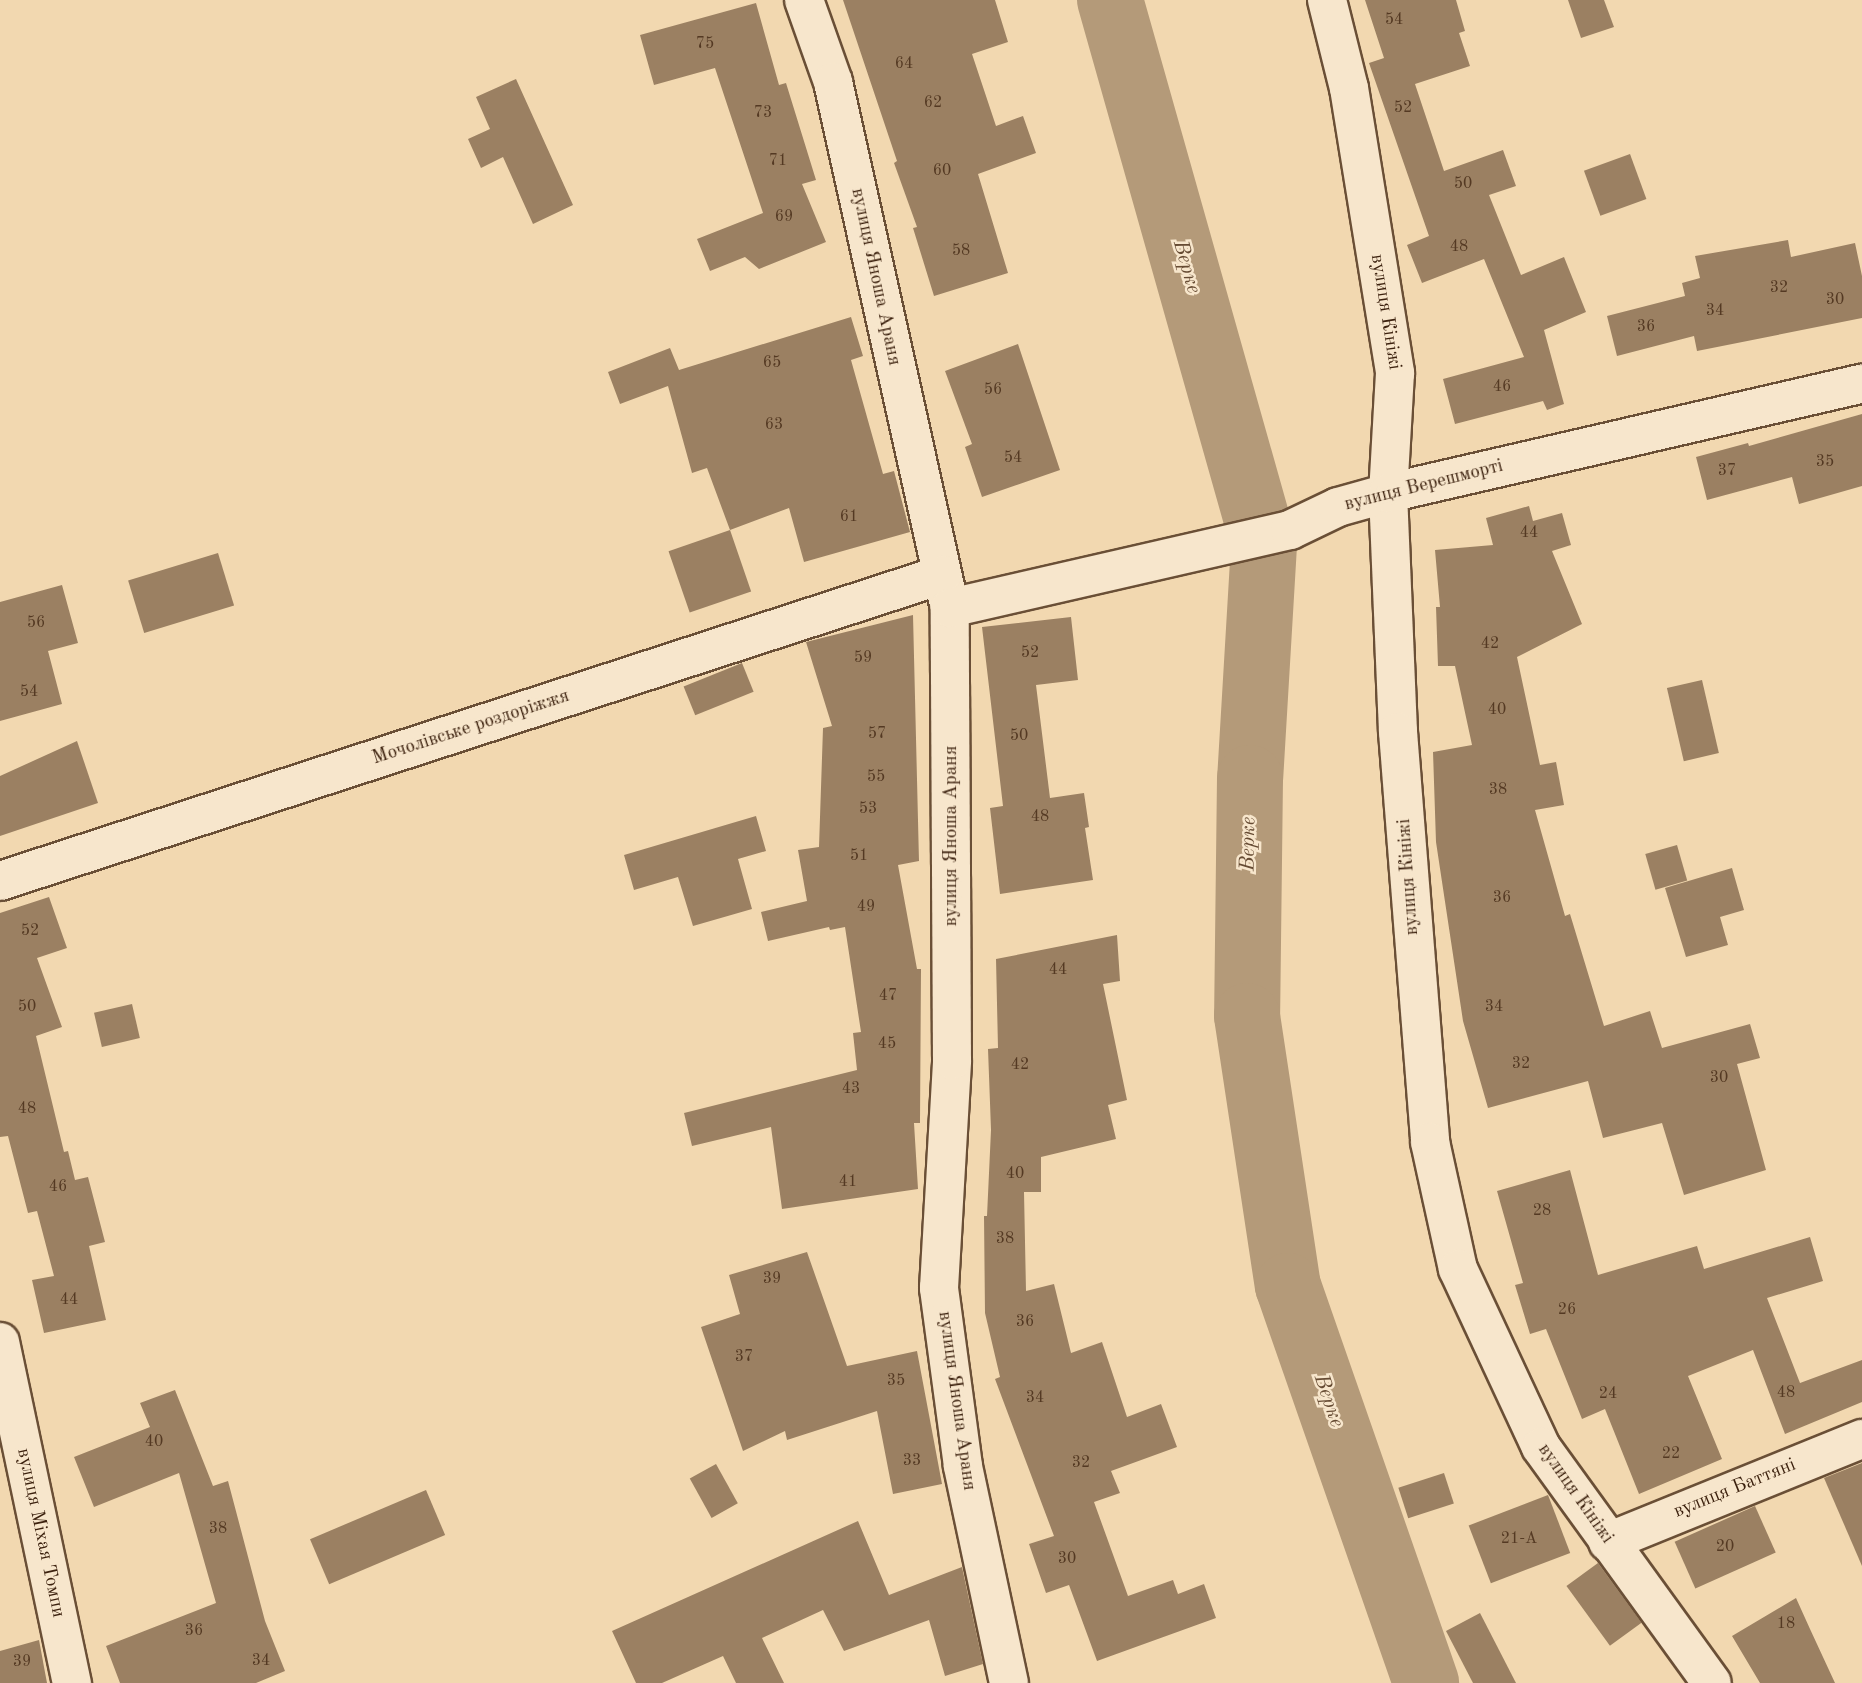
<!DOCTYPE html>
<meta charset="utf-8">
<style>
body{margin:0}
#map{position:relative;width:1862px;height:1683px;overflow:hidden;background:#f2d8b0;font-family:"Old Standard TT",serif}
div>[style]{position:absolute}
.river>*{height:66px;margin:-33px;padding:0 33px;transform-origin:33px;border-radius:33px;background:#b49a79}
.building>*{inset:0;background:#9b8062;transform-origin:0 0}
.roads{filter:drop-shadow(2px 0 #6a4f36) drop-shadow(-2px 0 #6a4f36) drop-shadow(0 2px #6a4f36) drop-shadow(0 -2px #6a4f36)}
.street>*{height:38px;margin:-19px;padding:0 19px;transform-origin:19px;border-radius:19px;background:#f7e6cc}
.secondary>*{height:38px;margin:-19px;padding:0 19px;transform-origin:19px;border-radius:19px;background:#f7e6cc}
span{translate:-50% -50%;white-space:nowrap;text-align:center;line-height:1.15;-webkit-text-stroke:5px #f7e6cc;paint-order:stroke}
.number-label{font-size:16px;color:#543923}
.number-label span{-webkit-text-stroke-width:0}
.street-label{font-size:19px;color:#3c210e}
.water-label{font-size:21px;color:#664b33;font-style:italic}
</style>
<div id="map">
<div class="river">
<i style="left:1110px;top:0;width:566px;rotate:74.22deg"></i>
<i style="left:1264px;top:545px;width:233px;rotate:93.4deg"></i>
<i style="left:1250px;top:778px;width:238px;rotate:90.7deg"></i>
<i style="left:1247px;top:1016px;width:273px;rotate:81.4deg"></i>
<i style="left:1288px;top:1286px;width:420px;rotate:70.8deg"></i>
</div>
<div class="building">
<i style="clip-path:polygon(843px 0,995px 0,1008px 42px,972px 54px,996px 126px,1023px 116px,1036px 153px,978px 174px,1008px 273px,934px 296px,913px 228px,917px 227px,894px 163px,897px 161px)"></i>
<i style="clip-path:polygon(1365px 0,1456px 0,1465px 31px,1459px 33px,1470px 66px,1415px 84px,1444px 171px,1503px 150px,1516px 186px,1489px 195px,1521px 275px,1564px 257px,1586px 312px,1544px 330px,1564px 404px,1547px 410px,1543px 401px,1455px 424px,1443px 379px,1524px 357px,1484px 259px,1422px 283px,1407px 245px,1429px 236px,1369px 63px,1384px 58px)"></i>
<i style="clip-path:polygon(1568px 0,1604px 0,1614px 27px,1581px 38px)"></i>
<i style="clip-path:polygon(756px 3px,779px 85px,786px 83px,816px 180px,802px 184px,826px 242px,759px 269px,745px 257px,710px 271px,697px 239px,763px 213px,715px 68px,654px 85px,640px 35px)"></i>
<i style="clip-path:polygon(516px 79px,573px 205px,533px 224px,503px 157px,481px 168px,468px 139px,490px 129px,476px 97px)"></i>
<i style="left:1630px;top:154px;width:48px;height:49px;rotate:70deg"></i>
<i style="clip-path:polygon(1788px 240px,1791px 257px,1855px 243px,1862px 276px,1862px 318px,1697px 351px,1694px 336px,1617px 356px,1607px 316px,1685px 296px,1682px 283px,1700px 278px,1695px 256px)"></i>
<i style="clip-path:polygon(851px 317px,863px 356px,851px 360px,883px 474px,894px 471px,910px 532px,804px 562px,789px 508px,730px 530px,707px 468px,692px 473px,668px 386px,620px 404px,608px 372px,670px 348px,679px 370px)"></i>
<i style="clip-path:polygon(1018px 344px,1060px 470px,982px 497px,965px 447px,972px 444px,945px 371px)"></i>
<i style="clip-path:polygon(1862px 414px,1862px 486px,1799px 504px,1792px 477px,1707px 500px,1696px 457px,1748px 443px,1749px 446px)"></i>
<i style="clip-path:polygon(1529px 506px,1533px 521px,1562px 513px,1571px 545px,1552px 551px,1582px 624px,1517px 657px,1540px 765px,1556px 762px,1564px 805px,1535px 810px,1565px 916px,1570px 914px,1604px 1026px,1650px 1011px,1662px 1048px,1750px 1024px,1760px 1058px,1737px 1064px,1766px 1170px,1684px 1195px,1662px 1123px,1603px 1138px,1588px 1081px,1488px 1108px,1463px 1021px,1436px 842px,1433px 752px,1472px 745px,1455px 666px,1438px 666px,1436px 607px,1440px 607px,1435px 550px,1493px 545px,1486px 518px)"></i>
<i style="left:730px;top:530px;width:65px;height:65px;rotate:71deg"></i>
<i style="left:218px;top:553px;width:55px;height:94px;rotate:73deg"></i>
<i style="clip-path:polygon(62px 585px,78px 643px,48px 651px,62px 704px,0 721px,0 602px)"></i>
<i style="clip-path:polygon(913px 615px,919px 861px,898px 865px,917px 969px,921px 969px,920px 1123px,914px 1123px,918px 1189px,782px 1209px,771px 1127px,692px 1146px,684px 1113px,857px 1070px,853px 1033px,861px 1032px,845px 927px,830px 930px,829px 927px,768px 941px,761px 912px,807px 901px,798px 850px,819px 847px,823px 728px,832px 726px,806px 642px)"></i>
<i style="clip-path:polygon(1071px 617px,1078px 680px,1036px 685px,1050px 798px,1084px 793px,1089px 827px,1085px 828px,1093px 880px,1000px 894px,990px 808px,1003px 806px,982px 627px)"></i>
<i style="left:742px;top:663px;width:31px;height:63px;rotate:68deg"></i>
<i style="left:1702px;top:680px;width:75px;height:36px;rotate:77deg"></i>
<i style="clip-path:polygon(77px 741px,98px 803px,0 836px,0 776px)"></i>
<i style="clip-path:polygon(756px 816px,766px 851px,738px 859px,752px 909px,693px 926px,678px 877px,634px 890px,624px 855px)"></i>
<i style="left:1677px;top:845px;width:37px;height:33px;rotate:74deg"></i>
<i style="clip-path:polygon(1732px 868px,1744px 910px,1720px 917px,1728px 945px,1686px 957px,1665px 888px)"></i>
<i style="clip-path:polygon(49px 897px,67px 948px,37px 958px,62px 1027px,36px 1036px,64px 1152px,68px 1151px,75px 1180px,88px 1177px,105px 1242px,89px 1246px,106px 1320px,44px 1333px,32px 1280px,54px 1276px,37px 1211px,28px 1213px,8px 1136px,0 1137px,0 913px)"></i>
<i style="clip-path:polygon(1117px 935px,1120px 981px,1103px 984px,1127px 1100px,1108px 1105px,1116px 1139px,1041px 1157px,1041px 1192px,1024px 1192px,1026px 1291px,1054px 1284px,1071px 1353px,1102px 1342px,1127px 1417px,1161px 1404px,1177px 1447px,1111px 1471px,1120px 1493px,1094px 1502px,1128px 1596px,1173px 1580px,1178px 1594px,1204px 1584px,1216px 1618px,1097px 1661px,1069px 1585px,1046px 1593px,1029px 1544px,1054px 1536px,995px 1379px,1000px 1377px,985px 1313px,984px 1216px,987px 1216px,991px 1130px,988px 1049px,998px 1048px,996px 959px)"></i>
<i style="left:132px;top:1004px;width:35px;height:39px;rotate:77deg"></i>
<i style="clip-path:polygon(1570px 1170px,1598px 1275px,1697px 1246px,1704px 1269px,1810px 1237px,1823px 1281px,1767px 1298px,1800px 1383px,1862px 1360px,1862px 1402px,1785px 1434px,1753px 1350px,1688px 1376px,1722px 1459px,1639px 1494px,1605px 1409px,1582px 1419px,1546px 1329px,1530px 1334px,1515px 1285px,1523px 1283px,1497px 1191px)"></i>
<i style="clip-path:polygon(807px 1252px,847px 1366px,917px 1351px,942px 1484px,893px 1494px,877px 1411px,787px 1440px,785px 1431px,743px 1451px,701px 1327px,740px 1314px,729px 1275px)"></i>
<i style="clip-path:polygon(175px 1390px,213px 1486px,228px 1481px,265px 1621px,285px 1671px,256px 1683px,120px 1683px,106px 1646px,216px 1603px,179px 1473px,94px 1507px,74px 1457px,150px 1427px,140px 1403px)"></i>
<i style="clip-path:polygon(1862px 1463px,1862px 1566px,1824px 1478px)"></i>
<i style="left:716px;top:1464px;width:45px;height:30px;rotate:61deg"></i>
<i style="left:1444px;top:1473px;width:32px;height:48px;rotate:72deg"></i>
<i style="left:426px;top:1490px;width:49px;height:126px;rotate:67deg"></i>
<i style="left:1548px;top:1495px;width:62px;height:85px;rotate:69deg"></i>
<i style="left:1755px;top:1506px;width:51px;height:88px;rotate:66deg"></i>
<i style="clip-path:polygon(858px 1521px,889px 1595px,962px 1567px,983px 1664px,945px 1676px,929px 1620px,844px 1651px,823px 1610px,762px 1638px,784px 1683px,736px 1683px,723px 1656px,662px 1683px,636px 1683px,612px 1631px)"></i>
<i style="left:1598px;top:1563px;width:74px;height:39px;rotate:54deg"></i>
<i style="clip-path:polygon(1796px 1598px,1810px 1629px,1835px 1683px,1760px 1683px,1732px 1636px)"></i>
<i style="clip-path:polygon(1480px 1613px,1516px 1683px,1473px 1683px,1446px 1631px)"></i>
<i style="clip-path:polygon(39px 1640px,47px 1683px,0 1683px,0 1651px)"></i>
</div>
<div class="roads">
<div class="street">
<i style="left:804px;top:0;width:87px;rotate:70.5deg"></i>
<i style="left:833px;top:82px;width:531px;rotate:77.48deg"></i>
<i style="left:1327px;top:0;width:91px;rotate:76deg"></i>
<i style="left:1349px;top:88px;width:289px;rotate:80.8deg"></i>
<i style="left:1395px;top:373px;width:120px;rotate:93.3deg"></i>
<i style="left:0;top:881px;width:990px;rotate:-18.01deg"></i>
<i style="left:0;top:1342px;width:349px;rotate:78.1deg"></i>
<i style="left:1608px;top:1542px;width:274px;rotate:-22.1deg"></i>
</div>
<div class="secondary">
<i style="left:1388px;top:493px;width:239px;rotate:87.6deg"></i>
<i style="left:1398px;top:732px;width:411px;rotate:85.5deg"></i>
<i style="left:1430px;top:1142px;width:130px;rotate:77.6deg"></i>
<i style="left:1458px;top:1269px;width:196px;rotate:65deg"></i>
<i style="left:1541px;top:1447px;width:291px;rotate:54.1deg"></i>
<i style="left:1009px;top:1683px;width:222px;rotate:-102deg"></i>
<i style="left:963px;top:1466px;width:180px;rotate:-97.7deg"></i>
<i style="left:939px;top:1288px;width:228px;rotate:-86.7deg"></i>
<i style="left:952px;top:1060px;width:452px;rotate:-90.3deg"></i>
<i style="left:950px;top:608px;width:349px;rotate:-12.9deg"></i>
<i style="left:1290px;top:530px;width:53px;rotate:-25.6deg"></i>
<i style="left:1338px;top:507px;width:52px;rotate:-15.6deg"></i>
<i style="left:1388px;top:493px;width:486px;rotate:-13deg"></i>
</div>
</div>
<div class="number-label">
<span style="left:1394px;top:20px">54</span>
<span style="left:705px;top:44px">75</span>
<span style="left:904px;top:64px">64</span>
<span style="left:933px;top:103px">62</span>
<span style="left:1403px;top:108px">52</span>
<span style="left:763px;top:113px">73</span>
<span style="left:778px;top:161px">71</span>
<span style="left:942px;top:171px">60</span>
<span style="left:1463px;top:184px">50</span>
<span style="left:784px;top:217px">69</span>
<span style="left:1459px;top:247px">48</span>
<span style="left:961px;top:251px">58</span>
<span style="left:1779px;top:288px">32</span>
<span style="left:1835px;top:300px">30</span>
<span style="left:1715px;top:311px">34</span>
<span style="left:1646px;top:327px">36</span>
<span style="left:772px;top:363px">65</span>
<span style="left:1502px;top:387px">46</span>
<span style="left:993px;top:390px">56</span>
<span style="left:774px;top:425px">63</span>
<span style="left:1013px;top:458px">54</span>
<span style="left:1825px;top:462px">35</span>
<span style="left:1727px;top:471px">37</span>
<span style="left:849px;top:517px">61</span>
<span style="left:1529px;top:533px">44</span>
<span style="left:36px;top:623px">56</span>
<span style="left:1490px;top:644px">42</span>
<span style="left:1030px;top:653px">52</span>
<span style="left:863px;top:658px">59</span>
<span style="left:29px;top:692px">54</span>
<span style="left:1497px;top:710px">40</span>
<span style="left:877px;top:734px">57</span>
<span style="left:1019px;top:736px">50</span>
<span style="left:876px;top:777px">55</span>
<span style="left:1498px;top:790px">38</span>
<span style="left:868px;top:809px">53</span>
<span style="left:1040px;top:817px">48</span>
<span style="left:859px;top:856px">51</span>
<span style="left:1502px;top:898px">36</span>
<span style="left:866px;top:907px">49</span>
<span style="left:30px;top:931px">52</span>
<span style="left:1058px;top:970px">44</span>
<span style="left:888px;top:996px">47</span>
<span style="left:27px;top:1007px">50</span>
<span style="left:1494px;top:1007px">34</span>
<span style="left:887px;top:1044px">45</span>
<span style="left:1521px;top:1064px">32</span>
<span style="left:1020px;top:1065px">42</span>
<span style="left:1719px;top:1078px">30</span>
<span style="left:851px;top:1089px">43</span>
<span style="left:27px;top:1109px">48</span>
<span style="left:1015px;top:1174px">40</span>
<span style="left:848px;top:1182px">41</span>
<span style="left:58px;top:1187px">46</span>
<span style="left:1542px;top:1211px">28</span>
<span style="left:1005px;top:1239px">38</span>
<span style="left:772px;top:1279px">39</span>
<span style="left:69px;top:1300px">44</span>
<span style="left:1567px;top:1310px">26</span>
<span style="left:1025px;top:1322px">36</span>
<span style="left:744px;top:1357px">37</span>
<span style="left:896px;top:1381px">35</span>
<span style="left:1786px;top:1393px">48</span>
<span style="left:1608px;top:1394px">24</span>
<span style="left:1035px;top:1398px">34</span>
<span style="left:154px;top:1442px">40</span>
<span style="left:1671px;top:1454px">22</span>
<span style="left:912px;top:1461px">33</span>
<span style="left:1081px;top:1463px">32</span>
<span style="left:218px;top:1529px">38</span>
<span style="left:1519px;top:1539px">21-А</span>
<span style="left:1725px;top:1547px">20</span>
<span style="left:1067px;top:1559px">30</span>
<span style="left:1786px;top:1624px">18</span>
<span style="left:194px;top:1631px">36</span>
<span style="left:261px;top:1661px">34</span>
<span style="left:22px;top:1662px">39</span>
</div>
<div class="street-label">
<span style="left:875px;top:277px;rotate:78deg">вулиця Яноша Араня</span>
<span style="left:1385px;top:312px;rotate:81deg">вулиця Кініжі</span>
<span style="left:1424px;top:486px;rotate:-14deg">вулиця Верешморті</span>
<span style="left:471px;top:728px;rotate:-18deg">Мочолівське роздоріжжя</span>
<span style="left:952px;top:836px;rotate:-90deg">вулиця Яноша Араня</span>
<span style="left:1409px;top:877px;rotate:-94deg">вулиця Кініжі</span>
<span style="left:956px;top:1401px;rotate:82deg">вулиця Яноша Араня</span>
<span style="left:1735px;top:1489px;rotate:-22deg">вулиця Баттяні</span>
<span style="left:1575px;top:1494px;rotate:55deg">вулиця Кініжі</span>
<span style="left:40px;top:1533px;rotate:78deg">вулиця Міхая Томпи</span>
</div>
<div class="water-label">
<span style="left:1186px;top:267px;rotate:74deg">Верке</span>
<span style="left:1249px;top:844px;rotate:-89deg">Верке</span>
<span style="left:1328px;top:1401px;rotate:71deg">Верке</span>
</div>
</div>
